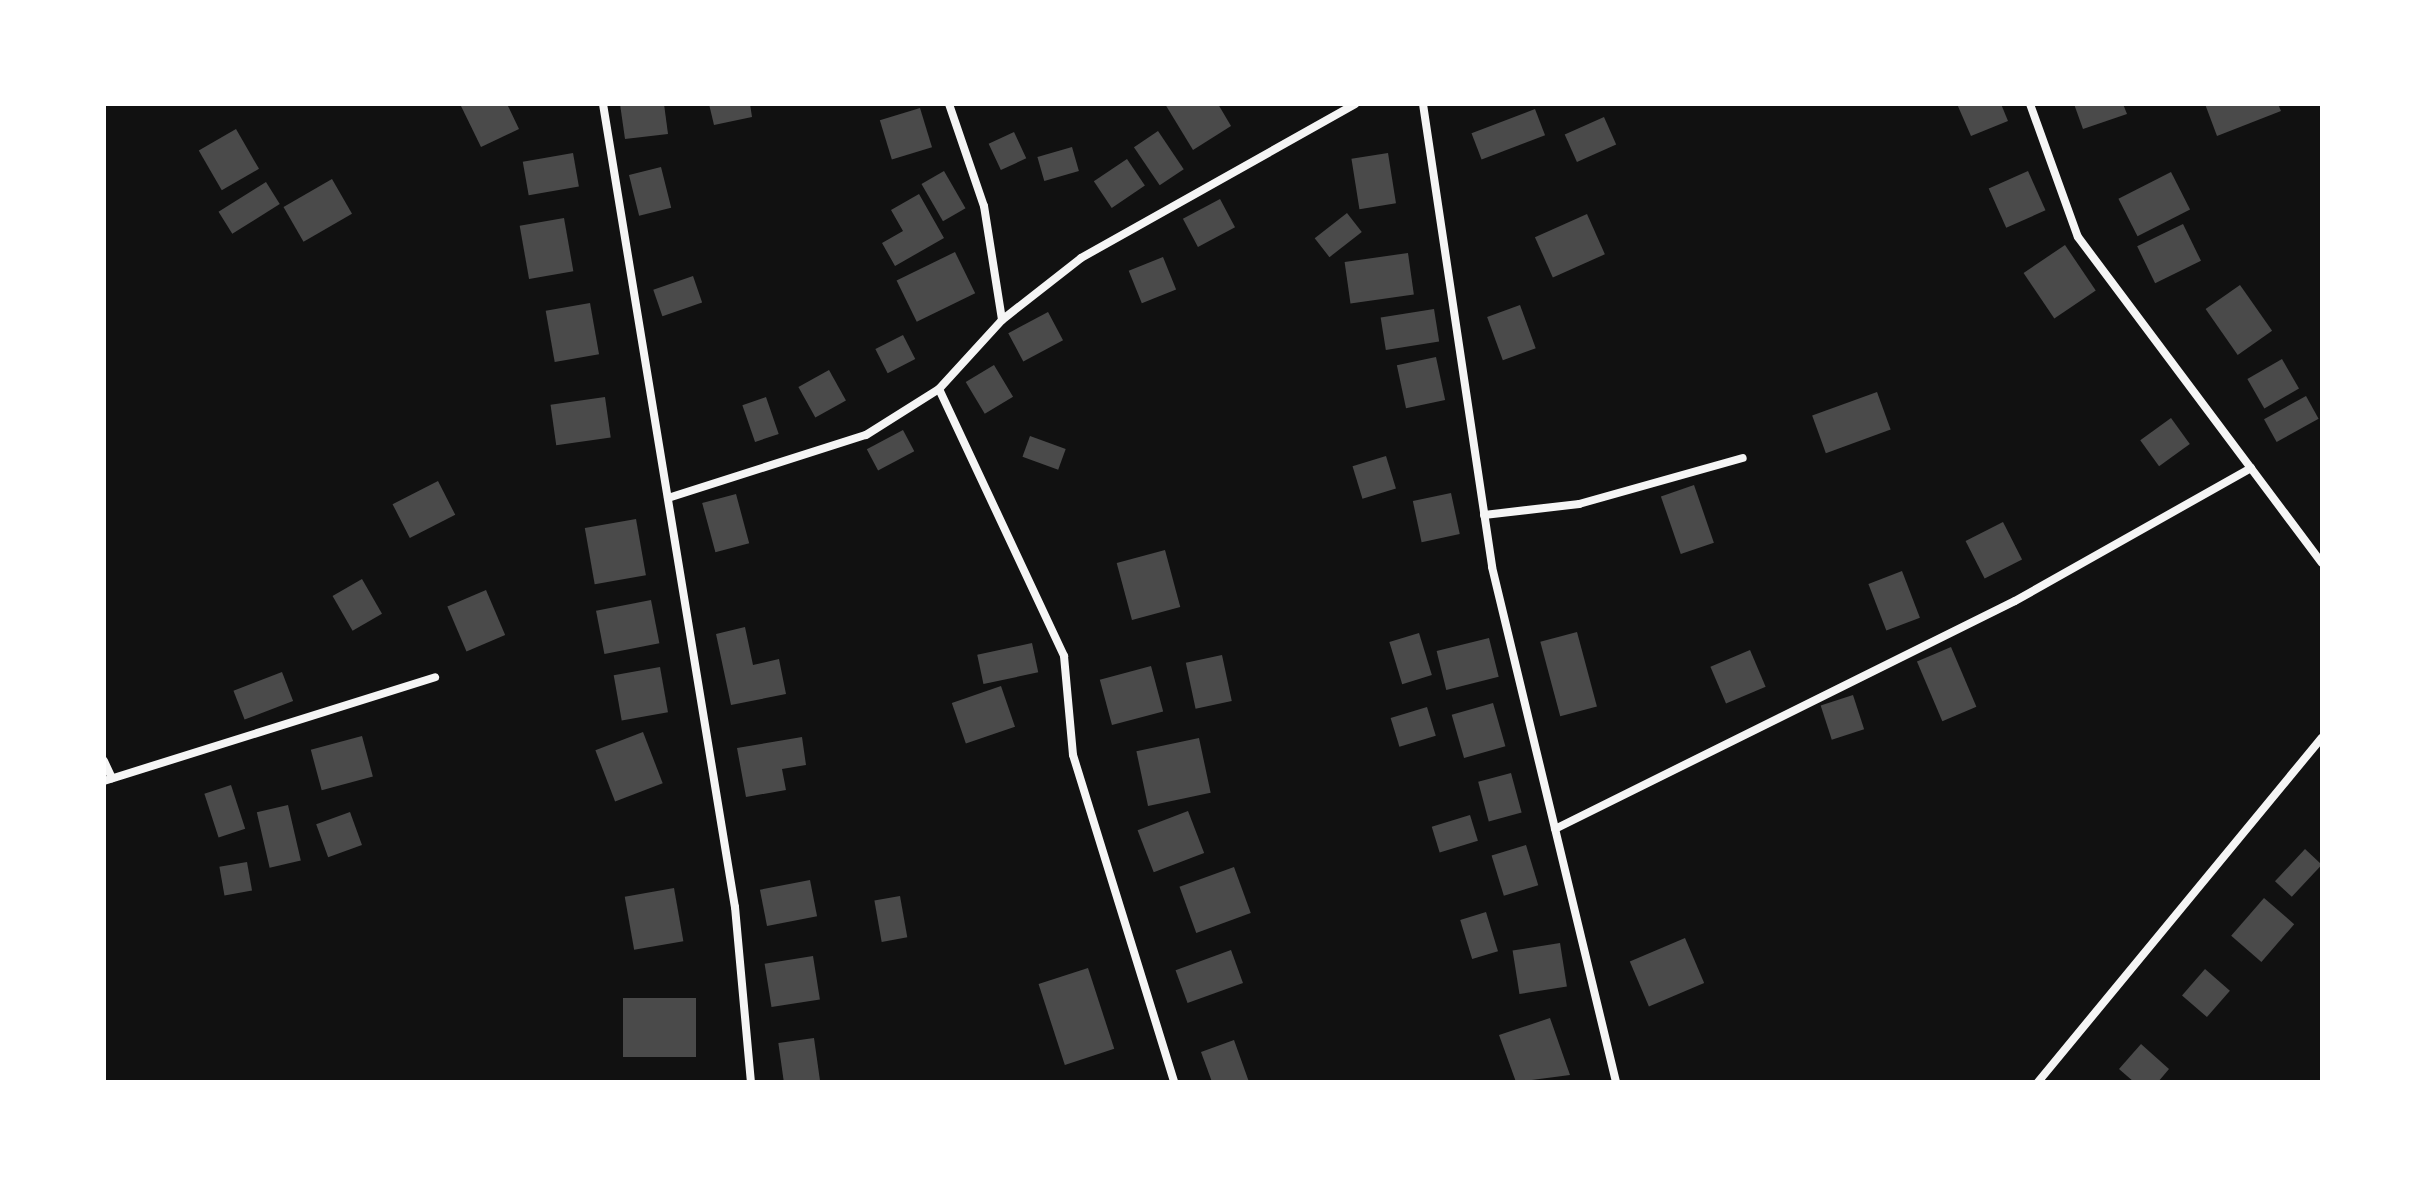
<!DOCTYPE html>
<style>
body{margin:0}
#map{position:relative;width:2426px;height:1186px;overflow:hidden;background:#111;font-family:Mulish,sans-serif}
div>[style]{position:absolute}
.building>*{inset:0;background:#4a4a4a;transform-origin:0 0}
.minor>*{height:8px;margin:-4px;padding:0 4px;transform-origin:4px;border-radius:4px;background:#f5f5f5}
span{translate:-50% -50%;white-space:nowrap;text-align:center;line-height:1.15;-webkit-text-stroke:6px #fff;paint-order:stroke}
.frame{position:absolute;inset:0;border:106px solid #fff;pointer-events:none}
</style>
<div id="map">
<div class="building">
<i style="clip-path:polygon(460px 104px,507px 104px,519px 129px,481px 147px)"></i>
<i style="clip-path:polygon(620px 104px,664px 104px,668px 134px,625px 139px)"></i>
<i style="clip-path:polygon(709px 104px,750px 104px,752px 117px,714px 125px)"></i>
<i style="clip-path:polygon(1165px 104px,1218px 104px,1231px 126px,1193px 150px)"></i>
<i style="clip-path:polygon(1957px 104px,2001px 104px,2008px 121px,1971px 136px)"></i>
<i style="clip-path:polygon(2074px 104px,2123px 104px,2127px 114px,2083px 129px)"></i>
<i style="clip-path:polygon(2205px 104px,2278px 104px,2281px 111px,2217px 136px)"></i>
<i style="left:920px;top:108px;width:41px;height:42px;rotate:73deg"></i>
<i style="left:1535px;top:109px;width:28px;height:68px;rotate:69deg"></i>
<i style="left:1604px;top:117px;width:30px;height:43px;rotate:66deg"></i>
<i style="left:236px;top:129px;width:46px;height:43px;rotate:60deg"></i>
<i style="left:1158px;top:131px;width:46px;height:29px;rotate:56deg"></i>
<i style="left:1014px;top:132px;width:29px;height:28px;rotate:65deg"></i>
<i style="left:1072px;top:147px;width:25px;height:36px;rotate:74deg"></i>
<i style="left:573px;top:153px;width:34px;height:51px;rotate:80deg"></i>
<i style="left:1388px;top:153px;width:51px;height:37px;rotate:81deg"></i>
<i style="left:1127px;top:159px;width:32px;height:40px;rotate:56deg"></i>
<i style="left:661px;top:167px;width:42px;height:33px;rotate:76deg"></i>
<i style="left:944px;top:171px;width:43px;height:26px;rotate:60deg"></i>
<i style="left:2028px;top:171px;width:43px;height:43px;rotate:66deg"></i>
<i style="left:2171px;top:172px;width:42px;height:59px;rotate:63deg"></i>
<i style="left:332px;top:179px;width:40px;height:56px;rotate:60deg"></i>
<i style="left:266px;top:182px;width:26px;height:56px;rotate:58deg"></i>
<i style="clip-path:polygon(919px 194px,944px 238px,895px 266px,882px 243px,903px 231px,891px 210px)"></i>
<i style="left:1220px;top:199px;width:32px;height:42px;rotate:62deg"></i>
<i style="left:1347px;top:213px;width:24px;height:41px;rotate:52deg"></i>
<i style="left:1587px;top:214px;width:44px;height:57px;rotate:66deg"></i>
<i style="left:564px;top:218px;width:54px;height:45px;rotate:80deg"></i>
<i style="left:2183px;top:224px;width:41px;height:51px;rotate:64deg"></i>
<i style="left:2065px;top:245px;width:55px;height:50px;rotate:56deg"></i>
<i style="left:955px;top:252px;width:46px;height:65px;rotate:64deg"></i>
<i style="left:1408px;top:253px;width:42px;height:64px;rotate:82deg"></i>
<i style="left:1163px;top:257px;width:35px;height:37px;rotate:68deg"></i>
<i style="left:693px;top:276px;width:28px;height:42px;rotate:71deg"></i>
<i style="left:2240px;top:285px;width:56px;height:42px;rotate:55deg"></i>
<i style="left:590px;top:303px;width:52px;height:45px;rotate:80deg"></i>
<i style="left:1520px;top:305px;width:46px;height:35px;rotate:70deg"></i>
<i style="left:1434px;top:309px;width:33px;height:54px;rotate:81deg"></i>
<i style="left:1048px;top:312px;width:32px;height:45px;rotate:62deg"></i>
<i style="left:903px;top:335px;width:27px;height:31px;rotate:63deg"></i>
<i style="left:1436px;top:357px;width:44px;height:40px;rotate:78deg"></i>
<i style="left:2282px;top:359px;width:34px;height:40px;rotate:60deg"></i>
<i style="left:994px;top:365px;width:37px;height:33px;rotate:59deg"></i>
<i style="left:829px;top:370px;width:35px;height:35px;rotate:61deg"></i>
<i style="left:1877px;top:392px;width:40px;height:69px;rotate:70deg"></i>
<i style="left:2306px;top:396px;width:26px;height:48px;rotate:61deg"></i>
<i style="left:605px;top:397px;width:41px;height:55px;rotate:82deg"></i>
<i style="left:766px;top:397px;width:39px;height:25px;rotate:71deg"></i>
<i style="left:2171px;top:418px;width:32px;height:38px;rotate:54deg"></i>
<i style="left:903px;top:430px;width:24px;height:41px;rotate:62deg"></i>
<i style="left:1030px;top:436px;width:38px;height:22px;rotate:20deg"></i>
<i style="left:1386px;top:456px;width:34px;height:35px;rotate:73deg"></i>
<i style="left:438px;top:481px;width:38px;height:51px;rotate:63deg"></i>
<i style="left:1694px;top:485px;width:61px;height:35px;rotate:71deg"></i>
<i style="left:1451px;top:493px;width:42px;height:39px;rotate:78deg"></i>
<i style="left:736px;top:494px;width:51px;height:35px;rotate:75deg"></i>
<i style="left:636px;top:519px;width:57px;height:52px;rotate:80deg"></i>
<i style="left:2003px;top:522px;width:42px;height:42px;rotate:63deg"></i>
<i style="left:1165px;top:550px;width:59px;height:50px;rotate:75deg"></i>
<i style="left:1902px;top:571px;width:50px;height:36px;rotate:69deg"></i>
<i style="left:362px;top:579px;width:40px;height:34px;rotate:60deg"></i>
<i style="left:486px;top:590px;width:49px;height:42px;rotate:67deg"></i>
<i style="left:651px;top:600px;width:44px;height:56px;rotate:79deg"></i>
<i style="clip-path:polygon(745px 627px,753px 665px,779px 659px,786px 694px,731px 705px,716px 634px)"></i>
<i style="left:1577px;top:632px;width:77px;height:38px;rotate:75deg"></i>
<i style="left:1419px;top:633px;width:44px;height:31px;rotate:73deg"></i>
<i style="left:1489px;top:638px;width:40px;height:54px;rotate:76deg"></i>
<i style="left:1032px;top:643px;width:30px;height:56px;rotate:78deg"></i>
<i style="left:1951px;top:647px;width:65px;height:37px;rotate:67deg"></i>
<i style="left:1750px;top:650px;width:40px;height:43px;rotate:67deg"></i>
<i style="left:1222px;top:655px;width:47px;height:37px;rotate:78deg"></i>
<i style="left:1151px;top:666px;width:47px;height:53px;rotate:75deg"></i>
<i style="left:660px;top:667px;width:46px;height:47px;rotate:80deg"></i>
<i style="left:282px;top:672px;width:31px;height:52px;rotate:69deg"></i>
<i style="left:1001px;top:686px;width:43px;height:52px;rotate:71deg"></i>
<i style="left:1853px;top:695px;width:36px;height:34px;rotate:72deg"></i>
<i style="left:1493px;top:703px;width:45px;height:43px;rotate:74deg"></i>
<i style="left:1427px;top:707px;width:30px;height:38px;rotate:73deg"></i>
<i style="left:643px;top:732px;width:55px;height:51px;rotate:69deg"></i>
<i style="left:362px;top:736px;width:42px;height:53px;rotate:75deg"></i>
<i style="clip-path:polygon(802px 737px,806px 765px,782px 769px,786px 790px,746px 797px,737px 748px)"></i>
<i style="left:1199px;top:738px;width:56px;height:64px;rotate:78deg"></i>
<i style="left:1511px;top:773px;width:41px;height:34px;rotate:75deg"></i>
<i style="left:231px;top:785px;width:46px;height:28px;rotate:72deg"></i>
<i style="left:288px;top:805px;width:57px;height:32px;rotate:77deg"></i>
<i style="left:1188px;top:811px;width:45px;height:54px;rotate:69deg"></i>
<i style="left:350px;top:812px;width:35px;height:36px;rotate:70deg"></i>
<i style="left:1470px;top:815px;width:27px;height:40px;rotate:73deg"></i>
<i style="left:1526px;top:845px;width:42px;height:36px;rotate:73deg"></i>
<i style="left:2305px;top:849px;width:23px;height:44px;rotate:43deg"></i>
<i style="left:247px;top:862px;width:29px;height:28px;rotate:80deg"></i>
<i style="left:1234px;top:867px;width:49px;height:58px;rotate:70deg"></i>
<i style="left:810px;top:880px;width:37px;height:51px;rotate:79deg"></i>
<i style="left:674px;top:888px;width:54px;height:50px;rotate:80deg"></i>
<i style="left:900px;top:896px;width:42px;height:26px;rotate:80deg"></i>
<i style="left:2264px;top:898px;width:40px;height:50px;rotate:41deg"></i>
<i style="left:1486px;top:912px;width:41px;height:27px;rotate:73deg"></i>
<i style="left:1685px;top:938px;width:49px;height:60px;rotate:67deg"></i>
<i style="left:1560px;top:943px;width:44px;height:48px;rotate:81deg"></i>
<i style="left:1231px;top:950px;width:35px;height:59px;rotate:70deg"></i>
<i style="left:813px;top:956px;width:44px;height:49px;rotate:81deg"></i>
<i style="left:1088px;top:968px;width:85px;height:52px;rotate:72deg"></i>
<i style="left:2205px;top:969px;width:33px;height:35px;rotate:41deg"></i>
<i style="left:696px;top:998px;width:59px;height:73px;rotate:90deg"></i>
<i style="clip-path:polygon(1550px 1018px,1570px 1075px,1516px 1082px,1499px 1035px)"></i>
<i style="left:814px;top:1038px;width:44px;height:36px;rotate:82deg"></i>
<i style="clip-path:polygon(1234px 1040px,1249px 1082px,1212px 1082px,1201px 1052px)"></i>
<i style="clip-path:polygon(2141px 1044px,2169px 1069px,2158px 1082px,2134px 1082px,2119px 1069px)"></i>
</div>
<div class="minor">
<i style="left:603px;top:104px;width:814px;rotate:80.67deg"></i>
<i style="left:735px;top:907px;width:176px;rotate:84.8deg"></i>
<i style="left:949px;top:104px;width:108px;rotate:71.1deg"></i>
<i style="left:984px;top:206px;width:115px;rotate:81deg"></i>
<i style="left:1423px;top:104px;width:468px;rotate:81.5deg"></i>
<i style="left:1492px;top:567px;width:530px;rotate:76.46deg"></i>
<i style="left:2030px;top:104px;width:141px;rotate:70.2deg"></i>
<i style="left:2078px;top:237px;width:407px;rotate:53.2deg"></i>
<i style="left:939px;top:389px;width:295px;rotate:64.9deg"></i>
<i style="left:1064px;top:656px;width:99px;rotate:84.8deg"></i>
<i style="left:1073px;top:755px;width:342px;rotate:72.8deg"></i>
<i style="left:668px;top:498px;width:208px;rotate:-17.7deg"></i>
<i style="left:866px;top:435px;width:86px;rotate:-32.2deg"></i>
<i style="left:939px;top:389px;width:93px;rotate:-47.6deg"></i>
<i style="left:1002px;top:320px;width:100px;rotate:-38.1deg"></i>
<i style="left:1081px;top:258px;width:314px;rotate:-29.3deg"></i>
<i style="left:1484px;top:515px;width:96px;rotate:-6.6deg"></i>
<i style="left:1579px;top:504px;width:170px;rotate:-15.7deg"></i>
<i style="left:104px;top:761px;width:19px;rotate:65deg"></i>
<i style="left:104px;top:781px;width:347px;rotate:-17.4deg"></i>
<i style="left:1555px;top:829px;width:513px;rotate:-26.37deg"></i>
<i style="left:2015px;top:601px;width:271px;rotate:-29.4deg"></i>
<i style="left:2038px;top:1082px;width:446px;rotate:-50.5deg"></i>
</div>
<div class="frame"></div>
</div>
